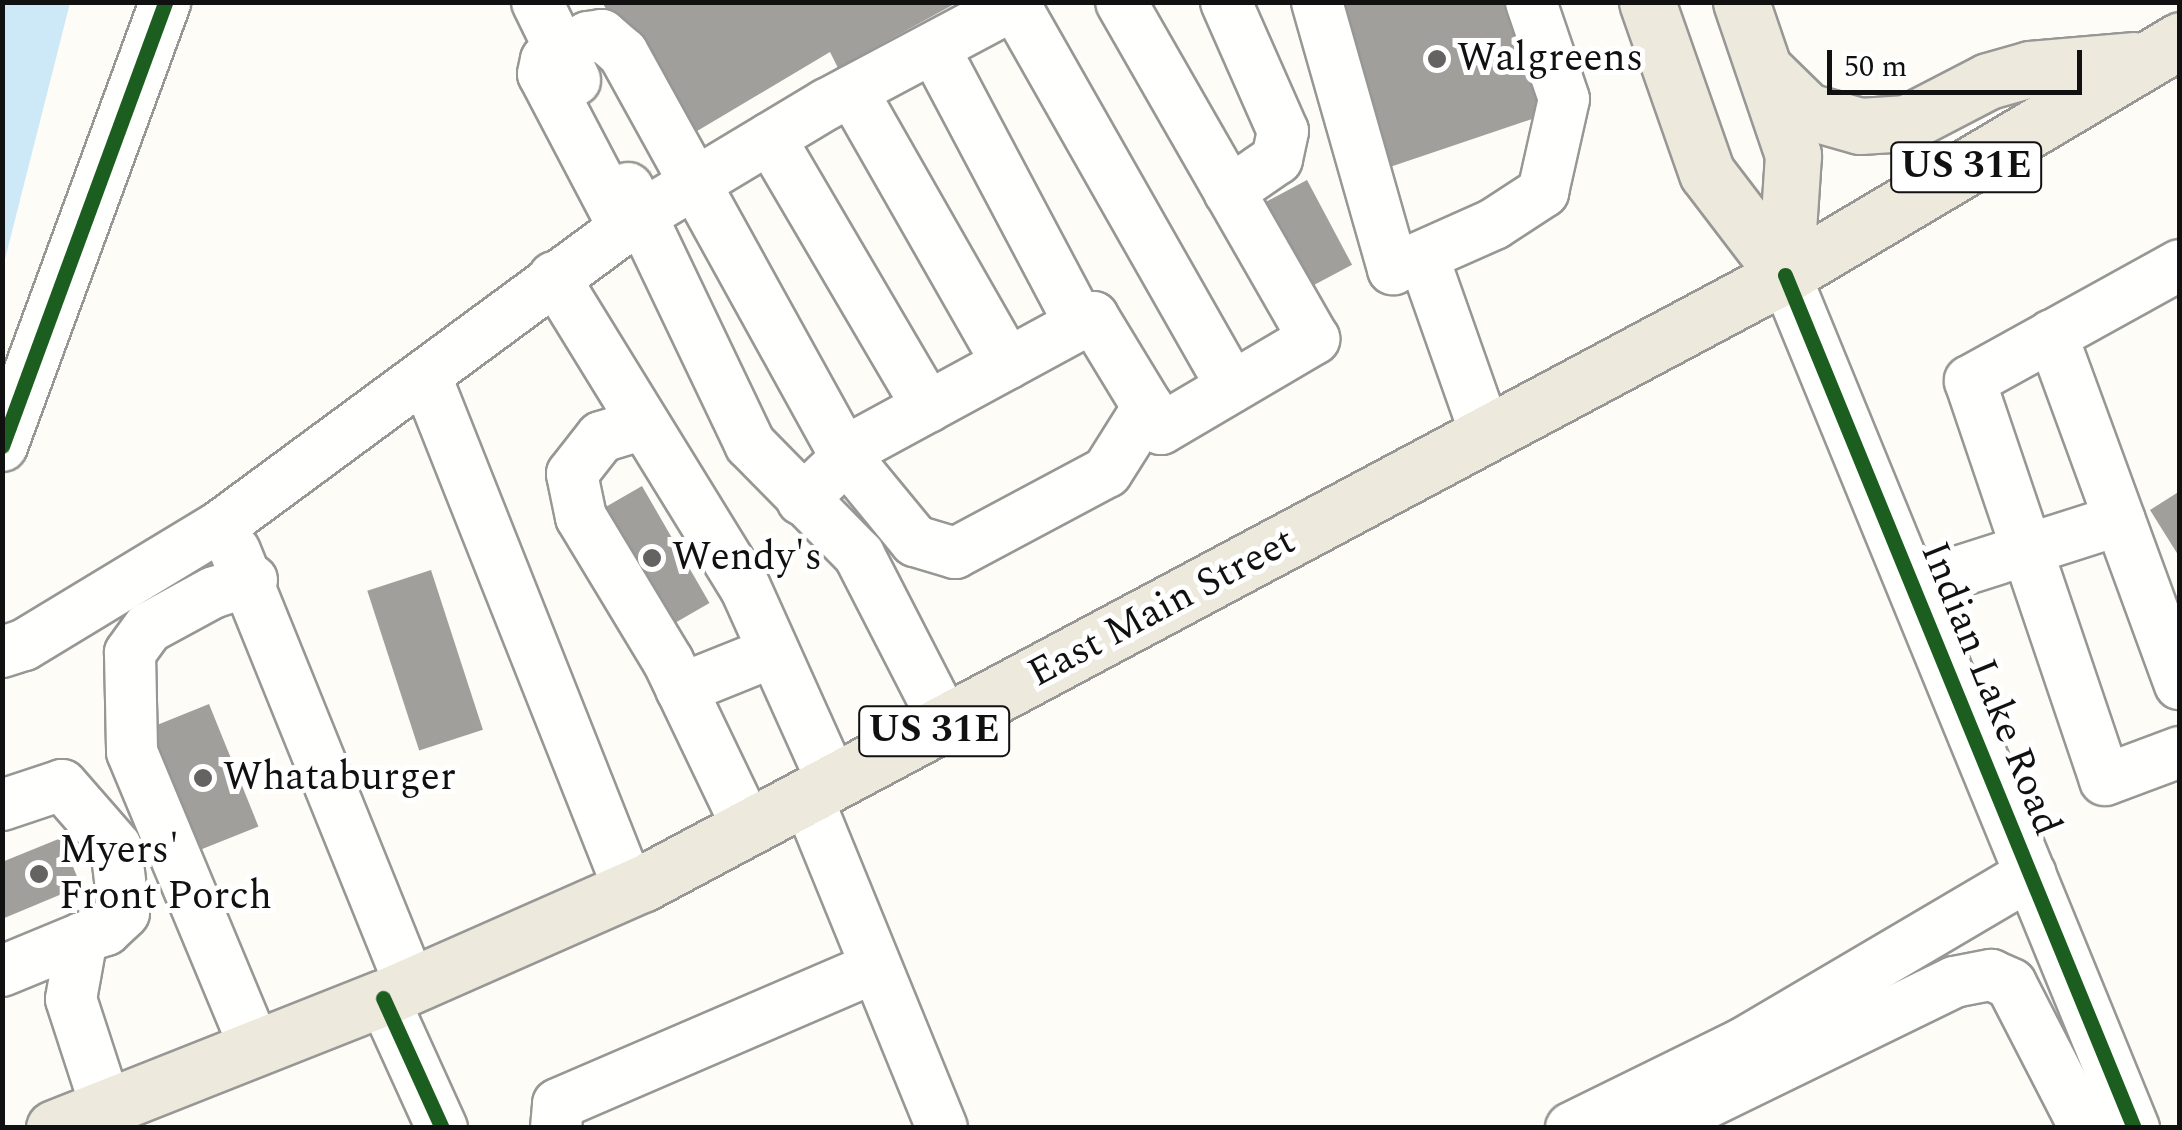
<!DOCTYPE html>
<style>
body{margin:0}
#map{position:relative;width:2182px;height:1130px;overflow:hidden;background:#fdfcf7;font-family:Spectral,serif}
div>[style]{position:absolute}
.water>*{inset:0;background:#cde8f7}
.building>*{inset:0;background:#a19f9c;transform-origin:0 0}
.roads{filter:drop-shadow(2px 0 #979795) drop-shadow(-2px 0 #979795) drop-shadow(0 2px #979795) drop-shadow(0 -2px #979795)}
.minor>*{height:50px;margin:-25px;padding:0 25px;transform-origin:25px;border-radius:25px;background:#fffffe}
.major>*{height:55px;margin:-27.5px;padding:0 27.5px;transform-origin:27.5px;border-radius:27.5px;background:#ede9dc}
.cycleway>*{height:15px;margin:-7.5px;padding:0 7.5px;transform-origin:7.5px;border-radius:7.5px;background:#1b5e20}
.dots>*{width:28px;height:28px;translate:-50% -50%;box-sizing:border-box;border:5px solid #fff;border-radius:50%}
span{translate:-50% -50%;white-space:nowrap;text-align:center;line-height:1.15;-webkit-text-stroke:10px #fff;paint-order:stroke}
.shield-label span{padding:2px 8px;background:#fff;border:2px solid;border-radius:8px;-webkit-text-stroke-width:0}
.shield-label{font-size:38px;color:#111;font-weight:700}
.poi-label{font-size:40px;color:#111}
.left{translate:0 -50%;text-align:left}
.street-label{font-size:40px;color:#111}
.frame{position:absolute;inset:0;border:5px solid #111;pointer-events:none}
.scale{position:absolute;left:1827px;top:50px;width:255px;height:45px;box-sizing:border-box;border:5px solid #111;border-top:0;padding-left:12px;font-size:30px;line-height:35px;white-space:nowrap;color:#111;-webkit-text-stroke:8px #fff;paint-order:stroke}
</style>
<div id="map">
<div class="water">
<i style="clip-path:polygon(3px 2px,70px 3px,3px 267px,2px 3px)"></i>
</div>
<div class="building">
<i style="clip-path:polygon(602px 2px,958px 2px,838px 68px,830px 52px,682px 140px)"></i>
<i style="clip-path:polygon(1332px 2px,1504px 2px,1544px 115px,1384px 169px)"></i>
<i style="left:1307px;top:180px;width:96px;height:58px;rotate:62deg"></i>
<i style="left:642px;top:486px;width:135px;height:55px;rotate:60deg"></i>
<i style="clip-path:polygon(2180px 491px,2180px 558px,2150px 510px)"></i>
<i style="left:431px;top:570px;width:168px;height:67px;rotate:72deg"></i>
<i style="left:209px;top:704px;width:132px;height:68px;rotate:68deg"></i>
<i style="clip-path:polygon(61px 838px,81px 886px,2px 919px,2px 862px)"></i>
</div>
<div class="roads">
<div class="minor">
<i style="left:537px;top:2px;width:87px;rotate:64deg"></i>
<i style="left:1226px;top:2px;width:141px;rotate:66.2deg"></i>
<i style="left:1283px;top:131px;width:29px;rotate:102deg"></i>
<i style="left:1277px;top:159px;width:58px;rotate:145.5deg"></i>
<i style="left:1317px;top:2px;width:278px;rotate:74.1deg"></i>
<i style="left:1393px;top:269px;width:111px;rotate:-24deg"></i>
<i style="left:1494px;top:224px;width:59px;rotate:-33.1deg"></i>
<i style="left:1543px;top:192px;width:95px;rotate:-77.3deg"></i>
<i style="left:1564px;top:99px;width:102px;rotate:-108.8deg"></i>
<i style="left:1015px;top:5px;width:439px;rotate:60.4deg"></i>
<i style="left:934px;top:48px;width:312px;rotate:62.1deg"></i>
<i style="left:852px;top:91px;width:314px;rotate:60.3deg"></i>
<i style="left:770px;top:138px;width:312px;rotate:59.6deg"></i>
<i style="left:628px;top:188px;width:284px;rotate:64.5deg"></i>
<i style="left:750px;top:444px;width:156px;rotate:45.5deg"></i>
<i style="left:859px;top:555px;width:190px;rotate:62.8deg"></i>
<i style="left:624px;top:228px;width:174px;rotate:-117.7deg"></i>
<i style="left:543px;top:74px;width:14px;rotate:-78deg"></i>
<i style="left:546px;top:60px;width:48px;rotate:-28.7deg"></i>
<i style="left:588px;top:37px;width:14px;rotate:-8deg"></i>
<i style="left:602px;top:35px;width:28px;rotate:41deg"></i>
<i style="left:623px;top:53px;width:461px;rotate:61.1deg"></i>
<i style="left:846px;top:457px;width:109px;rotate:50.6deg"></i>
<i style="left:915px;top:541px;width:42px;rotate:16.7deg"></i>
<i style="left:955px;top:553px;width:172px;rotate:-28.1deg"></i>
<i style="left:1107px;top:472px;width:77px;rotate:-57.8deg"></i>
<i style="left:1424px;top:259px;width:187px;rotate:70.6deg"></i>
<i style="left:2180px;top:265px;width:240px;rotate:151.1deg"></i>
<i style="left:1970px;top:381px;width:421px;rotate:71.3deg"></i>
<i style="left:2105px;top:780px;width:80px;rotate:-20.5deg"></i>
<i style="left:1785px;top:275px;width:922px;rotate:67.75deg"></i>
<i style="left:554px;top:277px;width:364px;rotate:58.4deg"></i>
<i style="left:745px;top:587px;width:215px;rotate:65.8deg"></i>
<i style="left:2052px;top:335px;width:372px;rotate:69.9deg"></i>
<i style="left:426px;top:377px;width:551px;rotate:68.37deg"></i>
<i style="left:644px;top:424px;width:45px;rotate:163.2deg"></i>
<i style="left:601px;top:437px;width:47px;rotate:128.1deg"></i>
<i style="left:572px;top:474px;width:44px;rotate:78.2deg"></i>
<i style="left:581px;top:517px;width:168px;rotate:58.9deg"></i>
<i style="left:668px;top:661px;width:185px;rotate:64.4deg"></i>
<i style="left:2px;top:446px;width:473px;rotate:-69.8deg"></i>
<i style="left:802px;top:500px;width:84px;rotate:-43.6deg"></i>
<i style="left:863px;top:442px;width:262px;rotate:-28.5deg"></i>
<i style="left:1093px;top:317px;width:131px;rotate:58.7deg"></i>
<i style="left:1161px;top:429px;width:178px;rotate:-30.5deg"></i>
<i style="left:1314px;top:339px;width:388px;rotate:-119.8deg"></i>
<i style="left:235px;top:551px;width:469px;rotate:68deg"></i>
<i style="left:252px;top:580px;width:40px;rotate:162deg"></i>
<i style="left:214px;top:592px;width:75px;rotate:151.4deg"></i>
<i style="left:148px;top:628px;width:31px;rotate:126deg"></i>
<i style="left:130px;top:653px;width:99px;rotate:88.8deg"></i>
<i style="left:132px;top:752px;width:321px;rotate:67.4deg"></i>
<i style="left:1913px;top:586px;width:217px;rotate:-17.7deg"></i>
<i style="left:2px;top:652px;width:23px;rotate:-18deg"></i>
<i style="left:24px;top:645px;width:228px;rotate:-31.2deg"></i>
<i style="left:219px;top:527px;width:526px;rotate:-36.41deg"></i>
<i style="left:642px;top:215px;width:216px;rotate:-31deg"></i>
<i style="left:827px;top:104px;width:217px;rotate:-28deg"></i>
<i style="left:681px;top:689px;width:99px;rotate:-21.9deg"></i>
<i style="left:807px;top:797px;width:357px;rotate:67.8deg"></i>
<i style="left:2px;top:805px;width:63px;rotate:-18.4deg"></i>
<i style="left:62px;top:785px;width:82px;rotate:48.9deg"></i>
<i style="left:116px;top:847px;width:66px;rotate:83.1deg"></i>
<i style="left:124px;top:913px;width:25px;rotate:137deg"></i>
<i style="left:106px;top:930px;width:25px;rotate:162deg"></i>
<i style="left:82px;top:938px;width:62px;rotate:100.2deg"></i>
<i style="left:71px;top:999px;width:136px;rotate:72deg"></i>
<i style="left:2px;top:971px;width:87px;rotate:-22.4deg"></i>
<i style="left:383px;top:998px;width:143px;rotate:65.6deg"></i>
<i style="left:556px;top:1128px;width:24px;rotate:-85deg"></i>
<i style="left:558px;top:1104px;width:346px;rotate:-23.3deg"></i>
<i style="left:1571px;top:1128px;width:191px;rotate:-26.2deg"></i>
<i style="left:1742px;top:1044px;width:335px;rotate:-30.5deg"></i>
<i style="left:1655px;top:1128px;width:333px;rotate:-26deg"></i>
<i style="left:1954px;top:982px;width:38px;rotate:-11deg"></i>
<i style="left:1991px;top:975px;width:22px;rotate:24deg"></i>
<i style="left:2011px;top:984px;width:162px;rotate:62.8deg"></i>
</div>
<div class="major">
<i style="left:1647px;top:2px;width:181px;rotate:70.7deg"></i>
<i style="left:1707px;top:173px;width:128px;rotate:52.6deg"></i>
<i style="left:1741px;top:2px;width:162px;rotate:71.2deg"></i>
<i style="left:1793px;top:155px;width:120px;rotate:93.8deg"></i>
<i style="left:1765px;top:70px;width:59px;rotate:44.3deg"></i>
<i style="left:1807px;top:111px;width:55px;rotate:15.8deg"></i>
<i style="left:1860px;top:126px;width:47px;rotate:-3.7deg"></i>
<i style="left:1907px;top:123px;width:91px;rotate:-27.4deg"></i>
<i style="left:1988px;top:81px;width:44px;rotate:-15.9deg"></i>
<i style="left:2030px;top:69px;width:103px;rotate:-5deg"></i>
<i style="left:54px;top:1128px;width:354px;rotate:-21.6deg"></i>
<i style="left:383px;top:998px;width:283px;rotate:-23.8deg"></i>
<i style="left:642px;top:884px;width:1295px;rotate:-28.05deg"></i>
<i style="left:1785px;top:275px;width:460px;rotate:-30.7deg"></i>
</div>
</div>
<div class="cycleway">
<i style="left:1785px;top:275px;width:922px;rotate:67.75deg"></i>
<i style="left:2px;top:446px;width:473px;rotate:-69.8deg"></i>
<i style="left:383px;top:998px;width:143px;rotate:65.6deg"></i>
</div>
<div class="dots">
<i style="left:1437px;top:59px;background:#646362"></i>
<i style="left:652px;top:558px;background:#646362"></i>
<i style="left:203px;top:778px;background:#646362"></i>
<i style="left:39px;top:874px;background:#646362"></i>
</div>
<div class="shield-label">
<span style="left:1966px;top:167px">US 31E</span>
<span style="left:934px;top:731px">US 31E</span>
</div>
<div class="poi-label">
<span class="left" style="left:1457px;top:59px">Walgreens</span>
<span class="left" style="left:672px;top:558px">Wendy's</span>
<span class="left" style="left:223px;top:778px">Whataburger</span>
<span class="left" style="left:59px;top:874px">Myers'<br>Front Porch</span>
</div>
<div class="street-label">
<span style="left:1162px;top:608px;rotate:-28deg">East Main Street</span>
<span style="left:1990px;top:689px;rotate:68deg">Indian Lake Road</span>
</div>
<div class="frame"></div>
<div class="scale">50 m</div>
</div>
